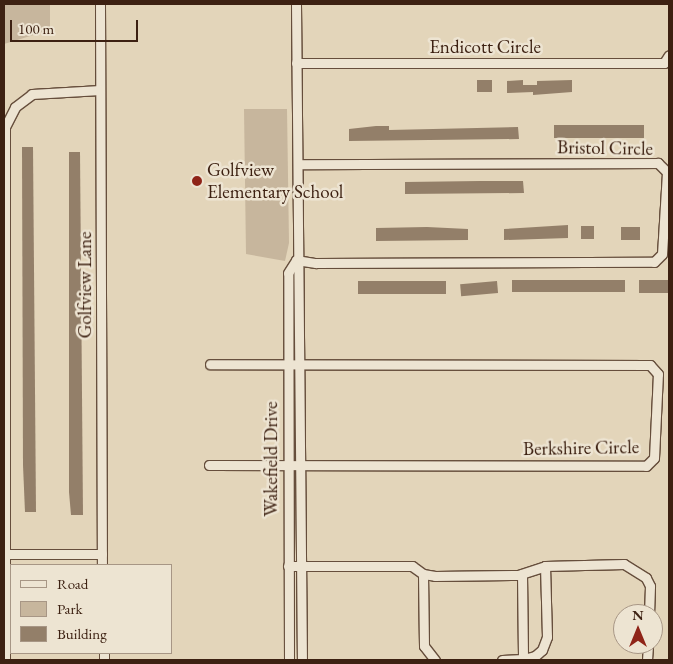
<!DOCTYPE html>
<style>
body{margin:0}
#map{position:relative;width:673px;height:664px;overflow:hidden;background:#e3d5ba;font-family:"EB Garamond",serif}
div>[style]{position:absolute}
.green>*{inset:0;background:#c7b69d}
.building>*{inset:0;background:#937f69;transform-origin:0 0}
.roads{filter:drop-shadow(1px 0 #664e3c) drop-shadow(-1px 0 #664e3c) drop-shadow(0 1px #664e3c) drop-shadow(0 -1px #664e3c)}
.street>*{height:9px;margin:-4.5px;padding:0 4.5px;transform-origin:4.5px;border-radius:4.5px;background:#ede4d2}
.dots>*{width:14px;height:14px;translate:-50% -50%;box-sizing:border-box;border:2px solid #ede4d2;border-radius:50%}
span{translate:-50% -50%;white-space:nowrap;text-align:center;line-height:1.15;-webkit-text-stroke:5px #ede4d2;paint-order:stroke}
.street-label{font-size:19px;color:#3d2112}
.poi-label{font-size:19px;color:#3d2112}
.left{translate:0 -50%;text-align:left}
.frame{position:absolute;inset:0;border:5px solid #3d2112;pointer-events:none}
.legend{position:absolute;left:10px;top:564px;width:162px;height:90px;box-sizing:border-box;background:#ede4d2;border:1px solid #a79685;margin:0;padding:6px 9px;list-style:none;font-size:15px;color:#3d2112}
.legend li{display:flex;align-items:center;gap:10px;height:25px}
.legend b{width:25px;border:1px solid #a79685}
.north{position:absolute;left:613px;top:604px;width:50px;height:50px;box-sizing:border-box;background:#ede4d2;border:1px solid #a79685;border-radius:50%;rotate:0deg;font-size:14px;font-weight:700;line-height:20px;text-align:center;color:#3d2112}
.north::after{content:'';display:block;margin:auto;width:18px;height:22px;background:#8f2418;clip-path:polygon(50% 0,100% 100%,50% 72%,0 100%)}
.scale{position:absolute;left:10px;top:20px;width:128px;height:22px;box-sizing:border-box;border:2px solid #3d2112;border-top:0;padding-left:6px;font-size:15px;line-height:18px;white-space:nowrap;color:#3d2112;-webkit-text-stroke:4px #ede4d2;paint-order:stroke}
</style>
<div id="map">
<div class="green">
<i style="clip-path:polygon(4px 4px,50px 4px,50px 30px,4px 44px)"></i>
<i style="clip-path:polygon(244px 109px,287px 109px,289px 243px,285px 261px,246px 254px)"></i>
</div>
<div class="building">
<i style="left:477px;top:80px;width:15px;height:12px"></i>
<i style="clip-path:polygon(523px 80px,523px 85px,537px 85px,537px 81px,572px 80px,572px 92px,533px 95px,533px 92px,507px 93px,507px 81px)"></i>
<i style="left:644px;top:125px;width:13px;height:90px;rotate:90deg"></i>
<i style="clip-path:polygon(376px 126px,389px 126px,389px 130px,518px 127px,519px 139px,349px 141px,349px 129px)"></i>
<i style="clip-path:polygon(22px 147px,33px 147px,36px 512px,25px 512px,23px 465px)"></i>
<i style="clip-path:polygon(69px 152px,80px 152px,83px 515px,71px 515px,69px 492px)"></i>
<i style="clip-path:polygon(480px 181px,523px 181px,524px 193px,405px 194px,405px 182px)"></i>
<i style="clip-path:polygon(568px 225px,568px 238px,504px 240px,504px 229px)"></i>
<i style="left:581px;top:226px;width:13px;height:13px"></i>
<i style="clip-path:polygon(427px 227px,468px 229px,468px 240px,376px 241px,376px 228px)"></i>
<i style="left:640px;top:227px;width:13px;height:19px;rotate:90deg"></i>
<i style="left:625px;top:280px;width:12px;height:113px;rotate:90deg"></i>
<i style="left:669px;top:280px;width:13px;height:30px;rotate:90deg"></i>
<i style="left:446px;top:281px;width:13px;height:88px;rotate:90deg"></i>
<i style="left:497px;top:281px;width:12px;height:37px;rotate:85deg"></i>
</div>
<div class="roads">
<div class="street">
<i style="left:100px;top:4px;width:561px;rotate:89.8deg"></i>
<i style="left:296px;top:4px;width:656px;rotate:89.48deg"></i>
<i style="left:296px;top:63px;width:368px"></i>
<i style="left:664px;top:63px;width:9px;rotate:-58deg"></i>
<i style="left:296px;top:260px;width:20px;rotate:9deg"></i>
<i style="left:316px;top:263px;width:338px;rotate:-0.2deg"></i>
<i style="left:654px;top:262px;width:11px;rotate:-45deg"></i>
<i style="left:662px;top:254px;width:82px;rotate:-86.5deg"></i>
<i style="left:667px;top:172px;width:13px;rotate:-135deg"></i>
<i style="left:658px;top:163px;width:359px;rotate:179.8deg"></i>
<i style="left:209px;top:465px;width:437px;rotate:0.1deg"></i>
<i style="left:646px;top:466px;width:11px;rotate:-45deg"></i>
<i style="left:654px;top:458px;width:84px;rotate:-87.3deg"></i>
<i style="left:658px;top:374px;width:12px;rotate:-132deg"></i>
<i style="left:650px;top:365px;width:440px;rotate:-179.9deg"></i>
<i style="left:4px;top:554px;width:98px"></i>
<i style="left:288px;top:566px;width:124px"></i>
<i style="left:412px;top:566px;width:14px;rotate:36deg"></i>
<i style="left:423px;top:574px;width:12px;rotate:9deg"></i>
<i style="left:435px;top:576px;width:83px;rotate:-0.7deg"></i>
<i style="left:518px;top:575px;width:28px;rotate:-18deg"></i>
<i style="left:545px;top:566px;width:79px;rotate:-1.5deg"></i>
<i style="left:624px;top:564px;width:26px;rotate:32deg"></i>
<i style="left:646px;top:578px;width:9px;rotate:63deg"></i>
<i style="left:650px;top:586px;width:28px;rotate:92deg"></i>
<i style="left:423px;top:574px;width:72px;rotate:89.2deg"></i>
<i style="left:424px;top:646px;width:18px;rotate:52deg"></i>
<i style="left:522px;top:574px;width:85px;rotate:89.3deg"></i>
<i style="left:523px;top:659px;width:12px;rotate:-14deg"></i>
<i style="left:535px;top:656px;width:9px;rotate:-41deg"></i>
<i style="left:542px;top:650px;width:14px;rotate:-69deg"></i>
<i style="left:547px;top:637px;width:71px;rotate:-91.6deg"></i>
<i style="left:104px;top:653px;width:7px;rotate:90deg"></i>
<i style="left:5px;top:660px;width:533px;rotate:-90deg"></i>
<i style="left:5px;top:127px;width:22px;rotate:-63deg"></i>
<i style="left:15px;top:107px;width:21px;rotate:-37deg"></i>
<i style="left:32px;top:94px;width:68px;rotate:-3.4deg"></i>
<i style="left:289px;top:660px;width:387px;rotate:-90.1deg"></i>
<i style="left:288px;top:273px;width:15px;rotate:-58deg"></i>
<i style="left:502px;top:660px;width:21px;rotate:-3deg"></i>
<i style="left:647px;top:660px;width:16px;rotate:-86deg"></i>
</div>
</div>
<div class="dots">
<i style="left:197px;top:181px;background:#8f2418"></i>
</div>
<div class="street-label">
<span style="left:485px;top:47px">Endicott Circle</span>
<span style="left:605px;top:148px;rotate:1deg">Bristol Circle</span>
<span style="left:85px;top:285px;rotate:-90deg">Golfview Lane</span>
<span style="left:581px;top:448px;rotate:-1deg">Berkshire Circle</span>
<span style="left:271px;top:459px;rotate:-90deg">Wakefield Drive</span>
</div>
<div class="poi-label">
<span class="left" style="left:207px;top:181px">Golfview<br>Elementary School</span>
</div>
<div class="frame"></div>
<ul class="legend">
<li><b style="height:6px;background:#ede4d2"></b>Road</li>
<li><b style="height:14px;background:#c7b69d"></b>Park</li>
<li><b style="height:14px;background:#937f69"></b>Building</li>
</ul>
<div class="north">N</div>
<div class="scale">100 m</div>
</div>
